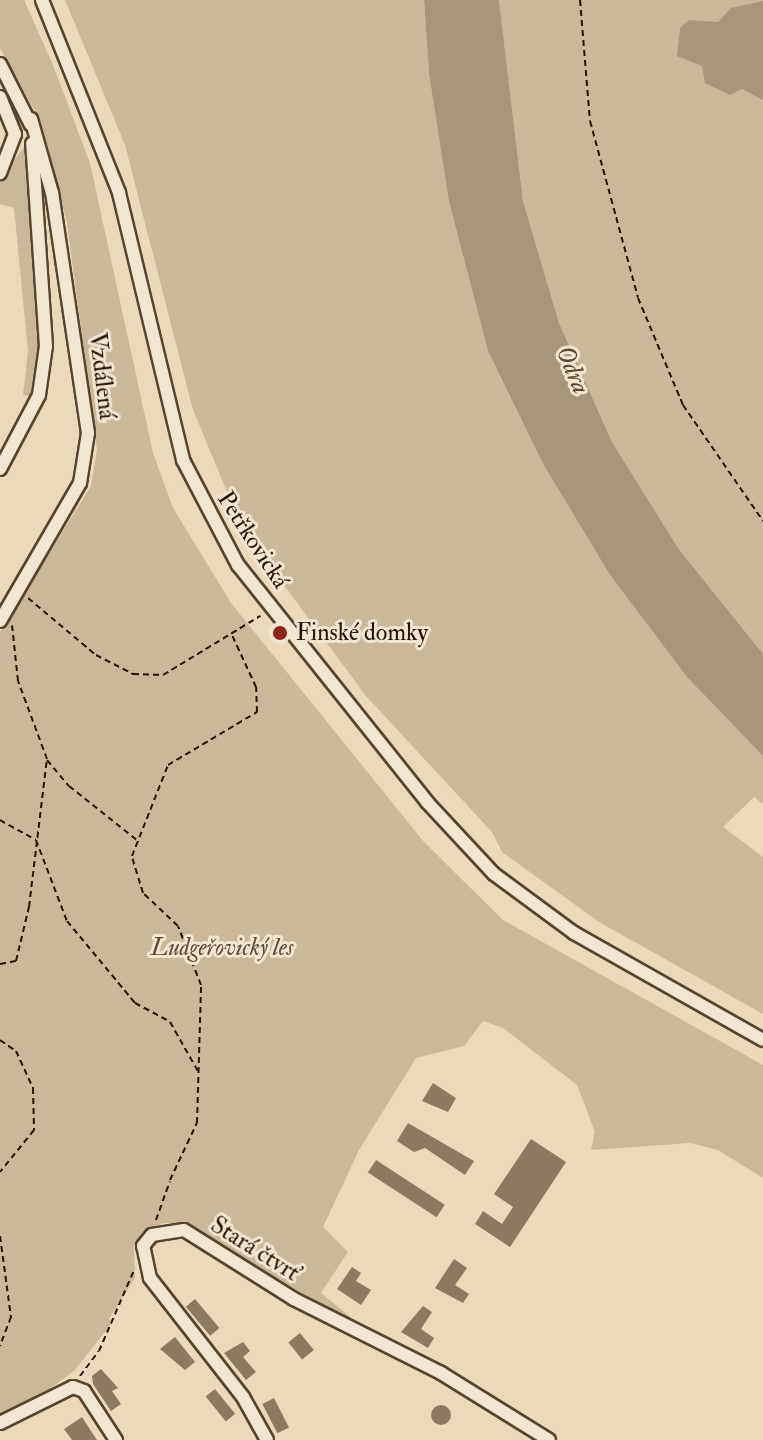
<!DOCTYPE html>
<meta charset="utf-8">
<style>
body{margin:0}
#map{position:relative;width:763px;height:1440px;overflow:hidden;background:#ead9ba;font-family:"IM FELL Double Pica",serif}
div>[style]{position:absolute}
.green>*{inset:0;background:#c9b89a}
.water>*{inset:0;background:#a7967b}
.building>*{inset:0;background:#8b7a61;transform-origin:0 0}
.round{border-radius:50%}
.path>*{height:2px;margin-top:-1px;transform-origin:0;background:repeating-linear-gradient(90deg,#251400 0 6px,transparent 0 10px)}
.roads{filter:drop-shadow(2px 0 #56452e) drop-shadow(-2px 0 #56452e) drop-shadow(0 2px #56452e) drop-shadow(0 -2px #56452e)}
.minor>*{height:12px;margin:-6px;padding:0 6px;transform-origin:6px;border-radius:6px;background:#f1e6d2}
.dots>*{width:22px;height:22px;translate:-50% -50%;box-sizing:border-box;border:4px solid #f1e6d2;border-radius:50%}
span{translate:-50% -50%;white-space:nowrap;text-align:center;line-height:1.15;-webkit-text-stroke:6px #f1e6d2;paint-order:stroke}
.street-label{font-size:24px;color:#251400}
.poi-label{font-size:24px;color:#251400}
.left{translate:0 -50%;text-align:left}
.park-label{font-size:24px;color:#5e4d36;font-style:italic}
.water-label{font-size:26px;color:#594831;font-style:italic}
</style>
<div id="map">
<div class="green">
<i style="clip-path:polygon(0 0,24px 0,53px 65px,90px 163px,153px 453px,173px 508px,231px 603px,424px 842px,503px 920px,763px 1065px,763px 1178px,718px 1150px,690px 1143px,591px 1150px,595px 1132px,577px 1085px,503px 1028px,483px 1021px,464px 1046px,416px 1058px,359px 1150px,323px 1227px,348px 1252px,321px 1293px,370px 1333px,183px 1223px,164px 1223px,149px 1228px,134px 1247px,135px 1278px,109px 1319px,112px 1323px,75px 1370px,32px 1402px,0 1418px,0 632px,91px 486px,97px 450px,67px 223px,41px 122px,0 48px)"></i>
<i style="clip-path:polygon(65px 0,424px 0,429px 74px,449px 202px,488px 351px,543px 464px,610px 575px,687px 677px,763px 756px,763px 804px,754px 797px,723px 827px,763px 857px,763px 1014px,599px 922px,502px 852px,492px 832px,366px 696px,243px 530px,193px 410px,125px 145px)"></i>
<i style="clip-path:polygon(499px 0,763px 0,763px 654px,678px 548px,612px 442px,559px 323px,523px 201px)"></i>
<i style="clip-path:polygon(25px 146px,42px 339px,30px 396px,23px 395px,28px 351px,14px 208px,0 204px,0 178px)"></i>
</div>
<div class="water">
<i style="clip-path:polygon(424px 0,499px 0,523px 201px,559px 323px,612px 442px,678px 548px,763px 654px,763px 756px,687px 677px,610px 575px,543px 464px,488px 351px,449px 202px,429px 74px)"></i>
<i style="clip-path:polygon(763px 1px,763px 100px,742px 89px,730px 95px,705px 83px,702px 66px,677px 56px,680px 28px,689px 20px,718px 22px,731px 8px)"></i>
</div>
<div class="building">
<i style="clip-path:polygon(433px 1083px,456px 1098px,448px 1112px,422px 1101px)"></i>
<i style="clip-path:polygon(408px 1123px,474px 1161px,465px 1175px,425px 1148px,414px 1152px,397px 1141px)"></i>
<i style="clip-path:polygon(531px 1139px,566px 1162px,510px 1247px,475px 1224px,483px 1211px,502px 1224px,513px 1207px,494px 1194px)"></i>
<i style="left:376px;top:1160px;width:82px;height:15px;rotate:33deg"></i>
<i style="clip-path:polygon(454px 1259px,467px 1268px,455px 1285px,469px 1294px,463px 1303px,435px 1288px)"></i>
<i style="clip-path:polygon(352px 1267px,361px 1273px,356px 1281px,371px 1290px,361px 1305px,337px 1289px)"></i>
<i style="left:195px;top:1299px;width:38px;height:12px;rotate:50deg"></i>
<i style="clip-path:polygon(423px 1306px,432px 1312px,421px 1329px,434px 1338px,428px 1348px,401px 1332px)"></i>
<i style="left:300px;top:1333px;width:22px;height:15px;rotate:51deg"></i>
<i style="clip-path:polygon(175px 1337px,195px 1362px,185px 1370px,160px 1349px)"></i>
<i style="clip-path:polygon(243px 1342px,250px 1351px,243px 1357px,256px 1372px,246px 1380px,224px 1353px)"></i>
<i style="clip-path:polygon(101px 1369px,118px 1388px,112px 1391px,121px 1404px,111px 1411px,93px 1384px,92px 1376px)"></i>
<i style="left:215px;top:1389px;width:32px;height:12px;rotate:51deg"></i>
<i style="left:274px;top:1398px;width:33px;height:13px;rotate:63deg"></i>
<i class="round" style="left:431px;top:1405px;width:20px;height:20px"></i>
<i style="clip-path:polygon(82px 1417px,91px 1431px,97px 1440px,72px 1440px,64px 1429px)"></i>
</div>
<div class="path">
<i style="left:580px;top:0;width:121px;rotate:85.3deg"></i>
<i style="left:590px;top:121px;width:183px;rotate:74.8deg"></i>
<i style="left:638px;top:298px;width:116px;rotate:67.2deg"></i>
<i style="left:683px;top:405px;width:141px;rotate:55.4deg"></i>
<i style="left:28px;top:598px;width:89px;rotate:40deg"></i>
<i style="left:96px;top:655px;width:42px;rotate:27.2deg"></i>
<i style="left:133px;top:674px;width:30px;rotate:2deg"></i>
<i style="left:163px;top:675px;width:114px;rotate:-31.3deg"></i>
<i style="left:47px;top:760px;width:34px;rotate:50deg"></i>
<i style="left:69px;top:786px;width:87px;rotate:38.5deg"></i>
<i style="left:0;top:820px;width:41px;rotate:29.1deg"></i>
<i style="left:36px;top:840px;width:87px;rotate:69.1deg"></i>
<i style="left:67px;top:921px;width:107px;rotate:50.3deg"></i>
<i style="left:135px;top:1003px;width:40px;rotate:28deg"></i>
<i style="left:170px;top:1022px;width:59px;rotate:60.4deg"></i>
<i style="left:0;top:964px;width:16px;rotate:-11deg"></i>
<i style="left:16px;top:961px;width:56px;rotate:-76.5deg"></i>
<i style="left:29px;top:907px;width:149px;rotate:-83.1deg"></i>
<i style="left:47px;top:759px;width:83px;rotate:-110.4deg"></i>
<i style="left:18px;top:681px;width:56px;rotate:-96.1deg"></i>
<i style="left:0;top:1040px;width:19px;rotate:35deg"></i>
<i style="left:16px;top:1051px;width:41px;rotate:65.3deg"></i>
<i style="left:33px;top:1088px;width:42px;rotate:88.6deg"></i>
<i style="left:34px;top:1130px;width:54px;rotate:129deg"></i>
<i style="left:170px;top:1180px;width:63px;rotate:-64.7deg"></i>
<i style="left:197px;top:1123px;width:138px;rotate:-88.3deg"></i>
<i style="left:201px;top:985px;width:63px;rotate:-111.3deg"></i>
<i style="left:178px;top:926px;width:48px;rotate:-136.7deg"></i>
<i style="left:143px;top:893px;width:39px;rotate:-107deg"></i>
<i style="left:132px;top:856px;width:98px;rotate:-68.4deg"></i>
<i style="left:168px;top:765px;width:104px;rotate:-30.8deg"></i>
<i style="left:257px;top:712px;width:25px;rotate:-92deg"></i>
<i style="left:256px;top:687px;width:57px;rotate:-114.8deg"></i>
<i style="left:156px;top:1220px;width:41px;rotate:-70.3deg"></i>
<i style="left:0;top:1236px;width:82px;rotate:82.3deg"></i>
<i style="left:11px;top:1317px;width:31px;rotate:111deg"></i>
<i style="left:80px;top:1376px;width:31px;rotate:-53deg"></i>
<i style="left:99px;top:1351px;width:90px;rotate:-66.6deg"></i>
</div>
<div class="roads">
<div class="minor">
<i style="left:42px;top:0;width:208px;rotate:68.2deg"></i>
<i style="left:119px;top:193px;width:275px;rotate:76.5deg"></i>
<i style="left:183px;top:460px;width:119px;rotate:62.4deg"></i>
<i style="left:238px;top:565px;width:303px;rotate:51.4deg"></i>
<i style="left:427px;top:802px;width:98px;rotate:47.1deg"></i>
<i style="left:494px;top:874px;width:99px;rotate:36.4deg"></i>
<i style="left:574px;top:933px;width:217px;rotate:29.5deg"></i>
<i style="left:0;top:64px;width:68px;rotate:63.1deg"></i>
<i style="left:0;top:97px;width:40px;rotate:68deg"></i>
<i style="left:15px;top:134px;width:42px;rotate:111deg"></i>
<i style="left:0;top:469px;width:84px;rotate:-62.2deg"></i>
<i style="left:39px;top:395px;width:49px;rotate:-81.9deg"></i>
<i style="left:46px;top:346px;width:203px;rotate:-93.9deg"></i>
<i style="left:0;top:621px;width:160px;rotate:-59.9deg"></i>
<i style="left:80px;top:483px;width:51px;rotate:-80.9deg"></i>
<i style="left:88px;top:433px;width:243px;rotate:-98.5deg"></i>
<i style="left:52px;top:193px;width:77px;rotate:-105.8deg"></i>
<i style="left:0;top:1423px;width:81px;rotate:-26.3deg"></i>
<i style="left:73px;top:1387px;width:12px;rotate:20deg"></i>
<i style="left:84px;top:1391px;width:59px;rotate:56.9deg"></i>
<i style="left:267px;top:1440px;width:49px;rotate:-119.2deg"></i>
<i style="left:243px;top:1397px;width:151px;rotate:-128deg"></i>
<i style="left:150px;top:1278px;width:33px;rotate:-102deg"></i>
<i style="left:143px;top:1246px;width:14px;rotate:-51deg"></i>
<i style="left:152px;top:1235px;width:32px;rotate:-9deg"></i>
<i style="left:184px;top:1230px;width:130px;rotate:32.1deg"></i>
<i style="left:294px;top:1299px;width:165px;rotate:26.7deg"></i>
<i style="left:441px;top:1373px;width:127px;rotate:31.8deg"></i>
</div>
</div>
<div class="dots">
<i style="left:280px;top:633px;background:#8f2418"></i>
</div>
<div class="street-label">
<span style="left:102px;top:376px;rotate:83deg">Vzdálená</span>
<span style="left:253px;top:540px;rotate:57deg">Petřkovická</span>
<span style="left:255px;top:1249px;rotate:32deg">Stará čtvrť</span>
</div>
<div class="poi-label">
<span class="left" style="left:296px;top:633px">Finské domky</span>
</div>
<div class="park-label">
<span style="left:222px;top:948px">Ludgeřovický les</span>
</div>
<div class="water-label">
<span style="left:572px;top:370px;rotate:67deg">Odra</span>
</div>
</div>
